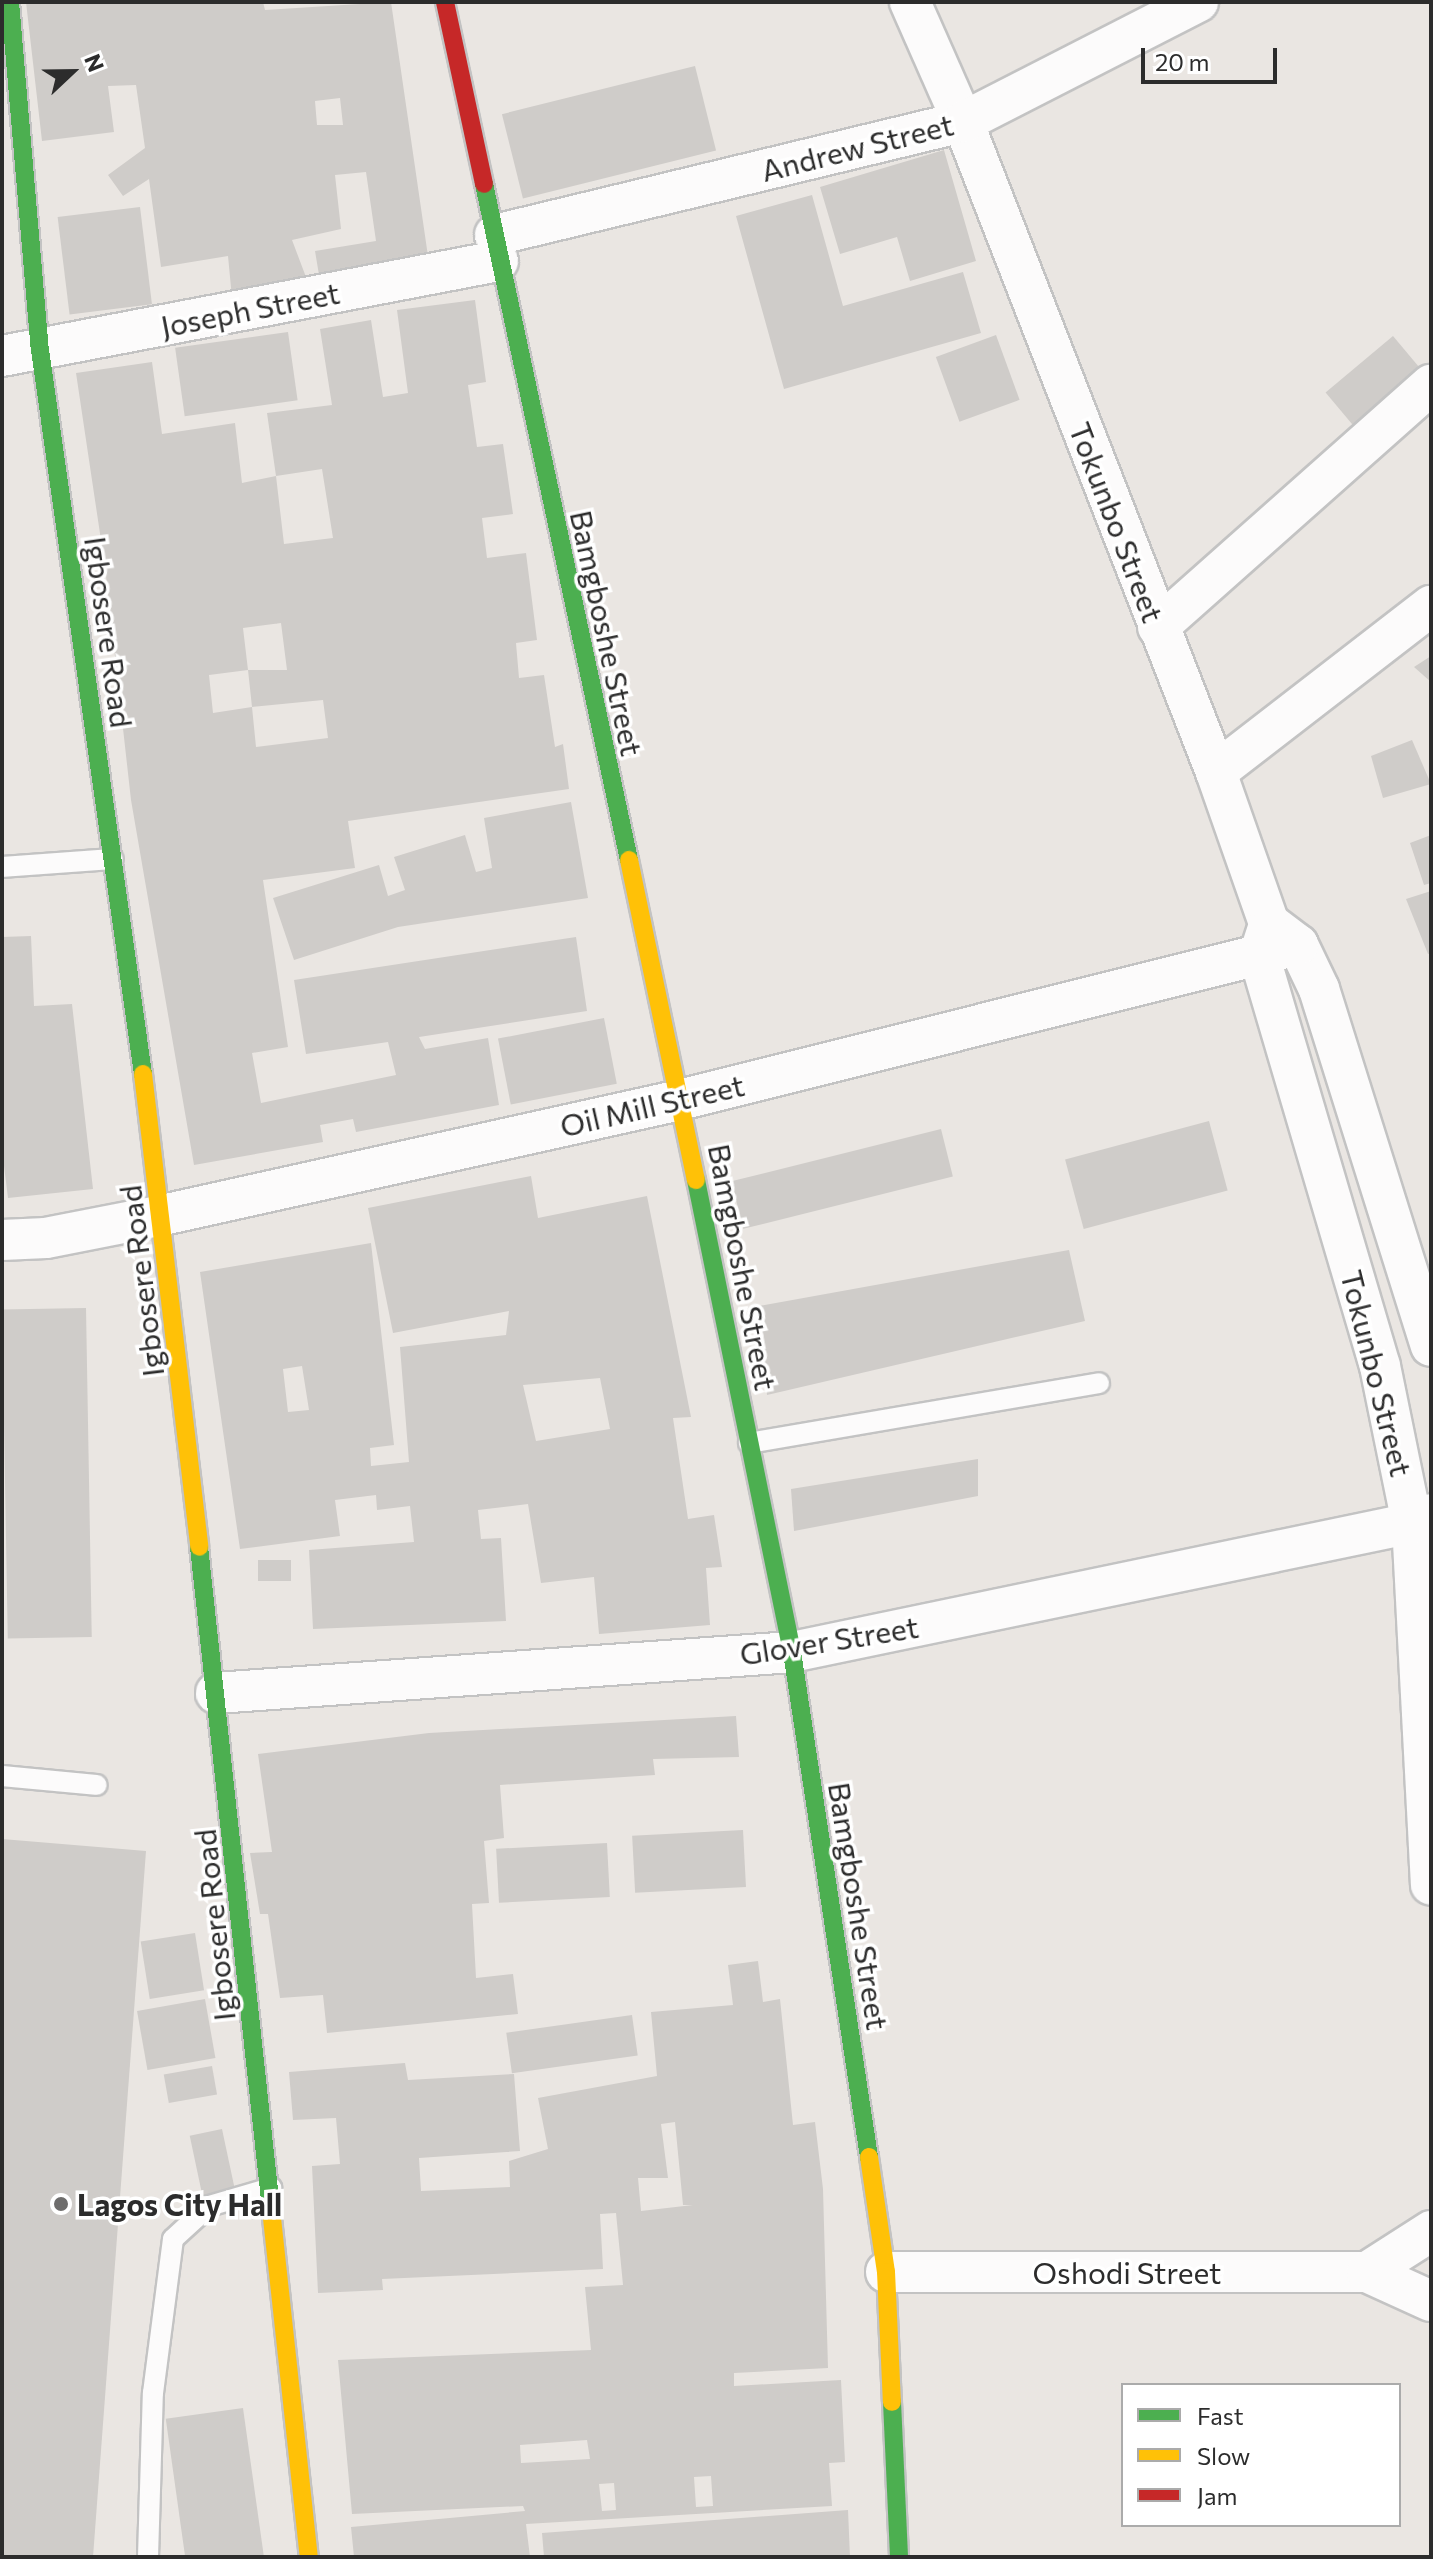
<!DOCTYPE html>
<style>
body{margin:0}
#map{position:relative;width:1433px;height:2559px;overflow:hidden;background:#eae6e2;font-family:Commissioner,sans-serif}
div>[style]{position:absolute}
.building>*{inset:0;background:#cfccc9;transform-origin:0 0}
.roads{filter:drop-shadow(2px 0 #c3c3c3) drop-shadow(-2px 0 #c3c3c3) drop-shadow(0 2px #c3c3c3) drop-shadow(0 -2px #c3c3c3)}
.lane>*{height:20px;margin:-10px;padding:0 10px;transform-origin:10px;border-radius:10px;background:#fcfbfb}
.street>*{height:40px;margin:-20px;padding:0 20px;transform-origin:20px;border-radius:20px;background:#fcfbfb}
.fast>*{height:18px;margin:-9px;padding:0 9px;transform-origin:9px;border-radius:9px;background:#4caf50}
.slow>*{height:18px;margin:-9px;padding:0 9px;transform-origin:9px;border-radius:9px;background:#ffc107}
.jam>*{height:18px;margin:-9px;padding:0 9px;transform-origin:9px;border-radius:9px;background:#c62828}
.dots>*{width:22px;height:22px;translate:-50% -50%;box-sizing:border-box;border:4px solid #fff;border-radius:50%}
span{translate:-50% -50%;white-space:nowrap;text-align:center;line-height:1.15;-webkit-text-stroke:7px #fff;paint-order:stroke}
.street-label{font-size:30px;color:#2c2c2c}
.poi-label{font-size:30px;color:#2c2c2c;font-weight:700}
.left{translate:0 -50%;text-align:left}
.frame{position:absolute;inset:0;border:4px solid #2c2c2c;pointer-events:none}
.legend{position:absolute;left:1121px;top:2383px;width:280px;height:144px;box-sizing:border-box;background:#fff;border:2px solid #ababab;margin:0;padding:10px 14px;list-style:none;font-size:24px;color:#2c2c2c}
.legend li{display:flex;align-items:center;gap:16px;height:40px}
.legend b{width:40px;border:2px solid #ababab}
.north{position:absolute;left:32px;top:32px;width:80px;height:80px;-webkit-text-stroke:6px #fff;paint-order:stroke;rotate:68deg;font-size:22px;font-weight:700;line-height:32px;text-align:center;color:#2c2c2c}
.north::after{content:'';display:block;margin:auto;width:28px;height:36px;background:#2c2c2c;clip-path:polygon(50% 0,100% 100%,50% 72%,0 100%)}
.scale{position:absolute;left:1141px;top:48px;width:136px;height:36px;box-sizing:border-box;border:4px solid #2c2c2c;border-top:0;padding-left:10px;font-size:24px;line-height:28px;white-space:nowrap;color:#2c2c2c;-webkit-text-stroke:6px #fff;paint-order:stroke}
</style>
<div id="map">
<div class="building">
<i style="clip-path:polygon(evenodd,26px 2px,263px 2px,265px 10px,391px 2px,429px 263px,320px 281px,315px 251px,376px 241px,366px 172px,335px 175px,341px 229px,292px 240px,309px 285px,232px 298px,228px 256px,161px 267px,149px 179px,123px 196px,108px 175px,145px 148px,136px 85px,108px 86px,114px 132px,42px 141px,26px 2px,340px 98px,343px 125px,317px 125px,315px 101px,340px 98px)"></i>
<i style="left:695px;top:66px;width:87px;height:199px;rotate:76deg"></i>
<i style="clip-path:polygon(944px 150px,976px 261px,910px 281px,897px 237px,840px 254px,820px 187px)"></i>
<i style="clip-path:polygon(812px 195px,843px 306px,963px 272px,981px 333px,784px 389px,736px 216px)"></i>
<i style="left:140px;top:207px;width:98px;height:83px;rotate:83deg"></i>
<i style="clip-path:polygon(evenodd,475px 300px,486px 382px,468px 385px,477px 447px,503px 444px,513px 514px,482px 518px,487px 558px,526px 553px,537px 640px,516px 643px,519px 678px,544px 675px,555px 747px,563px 744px,569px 789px,348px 821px,355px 868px,263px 880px,288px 1047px,252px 1053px,261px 1103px,396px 1075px,388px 1042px,306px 1054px,294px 980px,576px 937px,587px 1011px,419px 1037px,425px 1049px,488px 1038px,499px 1105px,356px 1132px,353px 1119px,320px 1125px,323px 1142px,194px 1165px,131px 800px,105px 567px,76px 373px,152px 362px,162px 434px,235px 423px,242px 483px,276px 476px,284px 544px,333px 538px,322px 469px,276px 476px,267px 413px,332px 405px,320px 329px,371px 320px,383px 397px,408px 393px,397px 310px,475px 300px,281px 623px,287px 670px,248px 670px,243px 628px,281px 623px,475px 300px,248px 670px,252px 707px,213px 713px,209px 675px,248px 670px,475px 300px,323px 700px,328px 738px,256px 747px,252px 707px,323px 700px)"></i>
<i style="left:288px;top:332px;width:69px;height:114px;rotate:82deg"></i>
<i style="left:996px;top:335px;width:69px;height:64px;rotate:70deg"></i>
<i style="left:1393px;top:336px;width:45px;height:88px;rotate:50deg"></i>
<i style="clip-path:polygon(1431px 656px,1431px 682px,1414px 667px)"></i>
<i style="clip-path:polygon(1412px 740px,1431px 784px,1383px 798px,1371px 756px)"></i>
<i style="clip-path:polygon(571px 802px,588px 898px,398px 927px,294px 960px,273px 898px,379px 865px,388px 896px,405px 890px,394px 857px,465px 835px,476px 872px,492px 868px,484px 818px)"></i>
<i style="clip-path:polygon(1431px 835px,1431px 883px,1424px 885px,1410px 843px)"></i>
<i style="clip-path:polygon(1431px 891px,1431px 953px,1428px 954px,1406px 899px)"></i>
<i style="clip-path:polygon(31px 936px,34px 1006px,72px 1004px,93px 1189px,8px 1198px,2px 1150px,2px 937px)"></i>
<i style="left:604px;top:1018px;width:67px;height:108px;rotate:79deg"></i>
<i style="left:1209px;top:1121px;width:72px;height:149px;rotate:75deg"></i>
<i style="left:941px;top:1129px;width:49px;height:216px;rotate:76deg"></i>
<i style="clip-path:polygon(evenodd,531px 1176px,538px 1218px,647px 1196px,691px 1417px,673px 1418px,688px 1519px,714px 1515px,722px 1567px,706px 1568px,710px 1625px,599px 1634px,594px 1577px,541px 1583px,528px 1504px,478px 1510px,481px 1539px,501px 1538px,506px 1621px,313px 1629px,309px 1550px,414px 1542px,410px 1506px,377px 1510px,376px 1495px,335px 1500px,340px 1536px,240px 1549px,200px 1272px,371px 1243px,394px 1445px,370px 1448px,371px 1466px,409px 1462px,400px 1347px,506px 1335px,509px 1311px,393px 1333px,368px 1208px,531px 1176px,302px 1366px,309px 1410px,288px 1412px,283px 1369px,302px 1366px,531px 1176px,600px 1378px,610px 1429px,536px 1441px,523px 1385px,600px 1378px)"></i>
<i style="clip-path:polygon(1069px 1250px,1085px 1321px,767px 1395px,759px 1306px)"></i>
<i style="left:86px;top:1308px;width:329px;height:84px;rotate:89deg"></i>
<i style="clip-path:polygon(978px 1459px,978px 1496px,794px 1531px,791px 1489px)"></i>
<i style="left:258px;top:1560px;width:33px;height:21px"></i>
<i style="clip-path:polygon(736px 1716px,739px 1757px,653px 1759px,655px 1775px,500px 1785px,504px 1838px,484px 1841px,489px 1903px,472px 1904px,476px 1978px,513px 1974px,518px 2014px,327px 2033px,323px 1995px,280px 1998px,268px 1914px,260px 1914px,250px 1853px,272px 1852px,258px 1754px,429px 1733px)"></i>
<i style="left:743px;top:1830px;width:57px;height:111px;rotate:87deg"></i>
<i style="clip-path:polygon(2px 1839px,146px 1851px,93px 2557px,2px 2557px)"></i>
<i style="left:607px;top:1843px;width:54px;height:111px;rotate:87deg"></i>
<i style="left:195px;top:1933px;width:58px;height:55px;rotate:81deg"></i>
<i style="clip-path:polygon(evenodd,758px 1961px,763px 2002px,780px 1999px,793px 2125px,815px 2122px,823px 2189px,828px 2368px,734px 2373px,734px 2386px,841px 2380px,845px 2462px,829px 2463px,832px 2506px,526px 2524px,530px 2557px,354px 2557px,351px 2527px,525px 2511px,523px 2506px,352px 2514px,338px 2360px,591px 2350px,585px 2287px,623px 2285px,616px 2213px,600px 2214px,603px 2269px,382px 2279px,383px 2290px,318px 2293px,312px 2166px,340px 2164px,336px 2118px,293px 2120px,289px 2072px,405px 2063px,408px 2080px,514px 2074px,520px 2151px,419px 2158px,421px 2191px,510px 2187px,509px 2161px,548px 2149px,538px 2098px,657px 2076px,651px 2012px,733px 2005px,728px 1965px,758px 1961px,675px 2122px,683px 2205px,693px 2205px,641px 2211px,638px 2178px,668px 2178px,661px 2124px,675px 2122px,758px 1961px,587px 2440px,590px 2459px,521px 2463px,520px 2445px,587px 2440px,758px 1961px,711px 2476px,713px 2506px,696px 2507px,694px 2477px,711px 2476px,758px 1961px,614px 2483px,616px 2510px,602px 2511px,599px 2484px,614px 2483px)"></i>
<i style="left:205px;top:1999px;width:60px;height:69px;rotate:80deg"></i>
<i style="left:632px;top:2015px;width:41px;height:127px;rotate:82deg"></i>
<i style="left:212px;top:2066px;width:29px;height:49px;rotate:80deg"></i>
<i style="left:222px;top:2129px;width:66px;height:33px;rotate:78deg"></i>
<i style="left:243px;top:2408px;width:151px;height:78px;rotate:82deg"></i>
<i style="clip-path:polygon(848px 2510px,850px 2557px,544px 2557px,542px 2533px)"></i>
</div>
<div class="roads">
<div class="lane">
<i style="left:2px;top:867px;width:111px;rotate:-4.1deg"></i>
<i style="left:749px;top:1443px;width:355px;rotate:-9.7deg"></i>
<i style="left:2px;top:1776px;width:95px;rotate:5.4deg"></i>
<i style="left:148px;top:2557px;width:164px;rotate:-88.3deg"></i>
<i style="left:153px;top:2393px;width:155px;rotate:-82.6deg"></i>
<i style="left:173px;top:2239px;width:49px;rotate:-42.5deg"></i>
<i style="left:209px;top:2206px;width:65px;rotate:-16.2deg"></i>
</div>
<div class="street">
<i style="left:910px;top:2px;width:131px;rotate:66.2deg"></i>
<i style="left:963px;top:122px;width:698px;rotate:68.73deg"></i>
<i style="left:1216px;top:772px;width:160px;rotate:70.7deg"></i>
<i style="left:1269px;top:923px;width:36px;rotate:37deg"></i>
<i style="left:1298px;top:945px;width:49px;rotate:64.5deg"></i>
<i style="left:1319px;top:989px;width:374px;rotate:72.6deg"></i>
<i style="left:495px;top:235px;width:481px;rotate:-13.6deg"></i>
<i style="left:963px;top:122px;width:264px;rotate:-27.1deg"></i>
<i style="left:2px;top:356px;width:505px;rotate:-10.84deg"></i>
<i style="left:1158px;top:627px;width:365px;rotate:-41.6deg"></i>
<i style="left:1216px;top:772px;width:272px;rotate:-37.7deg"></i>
<i style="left:1267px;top:931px;width:25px;rotate:108deg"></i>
<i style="left:1259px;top:955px;width:428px;rotate:73.6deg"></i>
<i style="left:1380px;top:1366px;width:160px;rotate:78.5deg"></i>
<i style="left:1412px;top:1523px;width:362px;rotate:87deg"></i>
<i style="left:2px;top:1240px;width:44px;rotate:-2.6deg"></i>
<i style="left:46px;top:1238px;width:119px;rotate:-11.1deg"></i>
<i style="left:163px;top:1215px;width:530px;rotate:-12.54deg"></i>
<i style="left:680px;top:1100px;width:637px;rotate:-14.08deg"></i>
<i style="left:216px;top:1693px;width:577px;rotate:-4.07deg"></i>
<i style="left:792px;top:1652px;width:633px;rotate:-11.75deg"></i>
<i style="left:1412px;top:1523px;width:21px;rotate:-25deg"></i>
<i style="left:886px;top:2272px;width:481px"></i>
<i style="left:1367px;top:2272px;width:70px;rotate:24.4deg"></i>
<i style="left:1367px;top:2272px;width:76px;rotate:-32.6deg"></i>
</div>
<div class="fast">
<i style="left:10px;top:2px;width:349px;rotate:85.1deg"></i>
<i style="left:40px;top:350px;width:731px;rotate:81.9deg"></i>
<i style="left:484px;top:184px;width:691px;rotate:77.89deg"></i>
<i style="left:696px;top:1180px;width:482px;rotate:78.5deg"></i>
<i style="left:792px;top:1652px;width:511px;rotate:81.33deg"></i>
<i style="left:199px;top:1547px;width:666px;rotate:83.79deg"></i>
<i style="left:892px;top:2402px;width:155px;rotate:87.4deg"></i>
</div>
<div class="slow">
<i style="left:629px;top:860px;width:327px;rotate:78.2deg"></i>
<i style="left:143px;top:1074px;width:476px;rotate:83.2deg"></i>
<i style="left:869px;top:2157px;width:116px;rotate:81.6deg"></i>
<i style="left:886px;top:2272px;width:130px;rotate:87.4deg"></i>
<i style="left:271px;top:2209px;width:350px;rotate:83.8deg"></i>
</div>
<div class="jam">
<i style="left:445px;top:2px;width:186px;rotate:77.9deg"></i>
</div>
</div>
<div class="dots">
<i style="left:61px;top:2204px;background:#6e6d6c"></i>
</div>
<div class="street-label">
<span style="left:857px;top:147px;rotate:-14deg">Andrew Street</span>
<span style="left:250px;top:309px;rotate:-11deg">Joseph Street</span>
<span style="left:1117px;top:522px;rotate:69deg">Tokunbo Street</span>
<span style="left:109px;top:632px;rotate:82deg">Igbosere Road</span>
<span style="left:607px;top:633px;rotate:78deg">Bamgboshe Street</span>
<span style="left:652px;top:1105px;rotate:-13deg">Oil Mill Street</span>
<span style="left:743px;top:1267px;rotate:79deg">Bamgboshe Street</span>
<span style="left:141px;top:1281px;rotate:-97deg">Igbosere Road</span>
<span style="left:1377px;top:1373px;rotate:76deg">Tokunbo Street</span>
<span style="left:829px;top:1640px;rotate:-9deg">Glover Street</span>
<span style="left:859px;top:1906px;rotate:81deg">Bamgboshe Street</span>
<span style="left:214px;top:1925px;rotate:-96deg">Igbosere Road</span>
<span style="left:1127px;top:2272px">Oshodi Street</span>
</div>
<div class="poi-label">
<span class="left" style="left:77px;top:2204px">Lagos City Hall</span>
</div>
<div class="frame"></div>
<ul class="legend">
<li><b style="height:10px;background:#4caf50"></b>Fast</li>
<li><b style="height:10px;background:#ffc107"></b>Slow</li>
<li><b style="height:10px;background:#c62828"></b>Jam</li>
</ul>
<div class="north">N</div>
<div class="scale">20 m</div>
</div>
